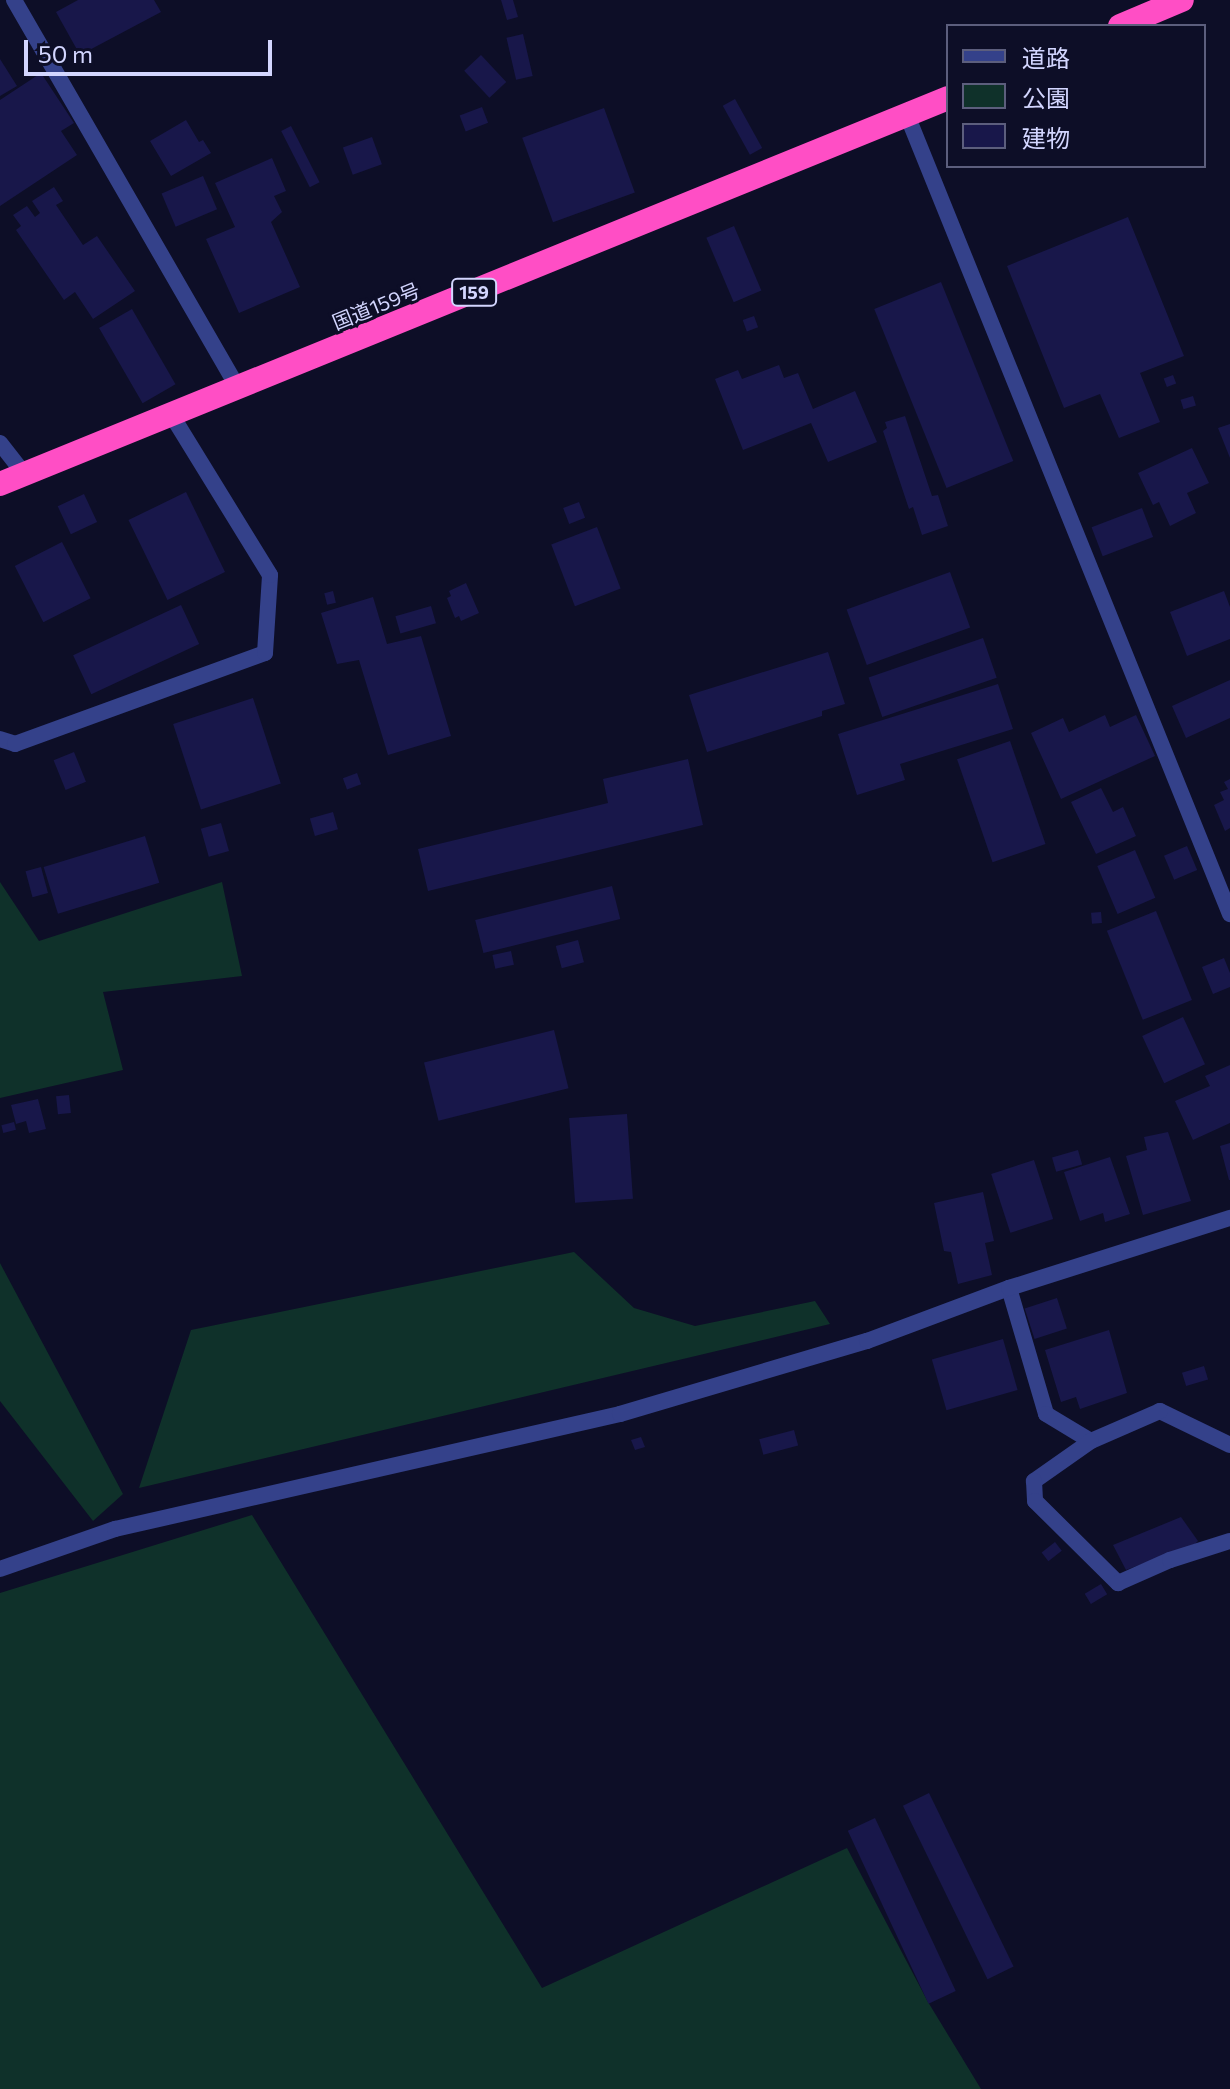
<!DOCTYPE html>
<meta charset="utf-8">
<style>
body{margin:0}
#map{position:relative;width:1230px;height:2089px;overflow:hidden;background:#0d0e27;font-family:Commissioner,"Noto Sans JP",sans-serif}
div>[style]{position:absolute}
.green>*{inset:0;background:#0f312a}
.building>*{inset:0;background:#18174a;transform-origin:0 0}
.lane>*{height:16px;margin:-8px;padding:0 8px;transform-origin:8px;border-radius:8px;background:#34418a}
.street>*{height:16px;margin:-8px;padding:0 8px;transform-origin:8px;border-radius:8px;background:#34418a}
.highway>*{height:24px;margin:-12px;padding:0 12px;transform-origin:12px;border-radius:12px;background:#ff4ec5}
span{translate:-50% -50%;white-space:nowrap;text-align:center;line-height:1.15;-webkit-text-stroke:6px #0d0e27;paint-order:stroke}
.shield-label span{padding:2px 6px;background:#0d0e27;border:2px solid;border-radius:6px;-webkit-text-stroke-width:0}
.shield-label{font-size:18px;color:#d3d6ff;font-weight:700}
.street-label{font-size:20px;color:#d3d6ff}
.legend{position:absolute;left:946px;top:24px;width:260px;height:144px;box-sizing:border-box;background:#0d0e27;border:2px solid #5c5e7d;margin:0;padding:10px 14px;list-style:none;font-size:24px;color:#d3d6ff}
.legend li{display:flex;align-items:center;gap:16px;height:40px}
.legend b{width:40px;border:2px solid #5c5e7d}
.scale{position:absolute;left:24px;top:40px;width:248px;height:36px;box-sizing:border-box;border:4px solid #d3d6ff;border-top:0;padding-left:10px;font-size:24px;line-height:28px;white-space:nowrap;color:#d3d6ff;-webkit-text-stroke:6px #0d0e27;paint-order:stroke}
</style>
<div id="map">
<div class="green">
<i style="clip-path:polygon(0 882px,39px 941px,222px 882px,242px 976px,103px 992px,123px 1070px,0 1098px)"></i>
<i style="clip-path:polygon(574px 1252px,634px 1308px,695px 1326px,815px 1301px,830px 1324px,139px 1488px,191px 1330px)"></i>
<i style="clip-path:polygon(0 1263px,123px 1494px,93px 1521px,0 1401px)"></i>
<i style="clip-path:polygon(252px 1515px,542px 1988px,847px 1848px,928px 2002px,981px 2089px,0 2089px,0 1593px)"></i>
</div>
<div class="building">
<i style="clip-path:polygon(78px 0,154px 0,161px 12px,80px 55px,56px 12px)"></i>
<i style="clip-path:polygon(501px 0,513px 0,518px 17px,507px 20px)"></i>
<i style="left:523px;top:34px;width:43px;height:17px;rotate:77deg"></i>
<i style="left:481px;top:55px;width:37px;height:23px;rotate:47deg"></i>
<i style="clip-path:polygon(0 59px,17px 86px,0 96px)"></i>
<i style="clip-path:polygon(41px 73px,74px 123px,61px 131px,77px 155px,0 206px,0 100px)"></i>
<i style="left:735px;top:99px;width:56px;height:14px;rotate:61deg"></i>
<i style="left:482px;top:107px;width:17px;height:24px;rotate:69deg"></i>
<i style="left:604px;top:108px;width:90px;height:87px;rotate:70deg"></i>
<i style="clip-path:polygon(186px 120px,199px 142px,203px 140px,211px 153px,171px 176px,150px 141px)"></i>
<i style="left:291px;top:126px;width:63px;height:11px;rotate:63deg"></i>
<i style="left:372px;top:137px;width:29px;height:31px;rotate:70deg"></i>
<i style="clip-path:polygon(272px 158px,286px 191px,274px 196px,282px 212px,271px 222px,300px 287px,239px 313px,206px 239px,235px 227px,215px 183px)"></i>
<i style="left:203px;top:176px;width:36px;height:45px;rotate:67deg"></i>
<i style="clip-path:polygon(54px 187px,63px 201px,56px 205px,83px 245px,97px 236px,135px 291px,93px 319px,75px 292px,64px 300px,16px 230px,21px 226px,13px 215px,27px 206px,35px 217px,40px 213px,32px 201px)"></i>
<i style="clip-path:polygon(1128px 217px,1184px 356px,1140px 373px,1160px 422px,1119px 438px,1100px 394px,1064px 408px,1007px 266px)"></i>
<i style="left:734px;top:226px;width:70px;height:30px;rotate:67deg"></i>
<i style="left:941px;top:282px;width:193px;height:72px;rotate:68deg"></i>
<i style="left:132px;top:309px;width:87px;height:38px;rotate:60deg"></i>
<i style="left:754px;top:316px;width:12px;height:12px;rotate:70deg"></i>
<i style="clip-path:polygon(779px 365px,784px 378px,798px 373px,813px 409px,855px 391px,877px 442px,828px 462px,811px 423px,743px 450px,715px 379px,738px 370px,742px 379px)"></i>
<i style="left:1173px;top:375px;width:9px;height:10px;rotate:69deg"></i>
<i style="left:1193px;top:396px;width:10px;height:13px;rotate:73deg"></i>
<i style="clip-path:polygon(905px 416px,932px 496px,938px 495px,948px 526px,922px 535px,913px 507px,909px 509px,883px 431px,887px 428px,885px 422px)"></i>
<i style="clip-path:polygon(1230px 424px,1230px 458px,1218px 428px)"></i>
<i style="clip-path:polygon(1192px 448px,1209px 483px,1187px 493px,1196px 513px,1170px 526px,1159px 502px,1153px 505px,1138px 473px)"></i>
<i style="left:186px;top:492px;width:89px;height:64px;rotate:64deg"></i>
<i style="left:84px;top:494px;width:31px;height:29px;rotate:65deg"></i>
<i style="left:579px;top:502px;width:17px;height:17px;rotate:69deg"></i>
<i style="left:1142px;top:508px;width:31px;height:54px;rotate:69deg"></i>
<i style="left:597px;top:527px;width:66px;height:49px;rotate:69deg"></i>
<i style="left:62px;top:542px;width:63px;height:53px;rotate:63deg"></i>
<i style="left:950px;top:572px;width:59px;height:110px;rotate:70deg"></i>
<i style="clip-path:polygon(466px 583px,479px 613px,461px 621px,459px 616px,455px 618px,447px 598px,451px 596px,449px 591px)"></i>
<i style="left:333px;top:591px;width:12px;height:9px;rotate:76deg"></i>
<i style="clip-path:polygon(1224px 591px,1230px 607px,1230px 639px,1187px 656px,1170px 612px)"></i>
<i style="clip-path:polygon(373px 597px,387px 644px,421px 636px,451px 736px,388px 755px,359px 660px,337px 664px,321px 613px)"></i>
<i style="left:181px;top:605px;width:43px;height:119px;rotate:65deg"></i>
<i style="left:431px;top:606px;width:18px;height:37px;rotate:74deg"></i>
<i style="left:983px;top:638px;width:42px;height:121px;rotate:71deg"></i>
<i style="clip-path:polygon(828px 652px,845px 704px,822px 711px,822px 716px,707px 752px,689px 695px)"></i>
<i style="clip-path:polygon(1230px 680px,1230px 718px,1186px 738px,1172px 706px)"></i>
<i style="clip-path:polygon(998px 684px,1013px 729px,900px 764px,905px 780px,857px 795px,838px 734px)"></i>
<i style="left:253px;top:698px;width:90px;height:84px;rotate:72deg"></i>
<i style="clip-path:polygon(1105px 715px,1110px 727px,1136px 715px,1155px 756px,1061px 799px,1031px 733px,1063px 718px,1069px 732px)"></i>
<i style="left:1010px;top:741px;width:109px;height:56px;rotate:71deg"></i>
<i style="left:74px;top:752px;width:32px;height:22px;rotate:68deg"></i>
<i style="clip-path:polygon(688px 759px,703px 825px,428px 891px,418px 849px,608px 803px,603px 779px)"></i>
<i style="left:357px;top:773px;width:12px;height:15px;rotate:70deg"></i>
<i style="clip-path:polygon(1230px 779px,1230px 828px,1225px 831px,1214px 805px,1224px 800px,1220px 792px,1228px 789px,1224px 782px)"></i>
<i style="clip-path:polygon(1101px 788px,1113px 812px,1123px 807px,1136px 836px,1096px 854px,1071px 802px)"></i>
<i style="left:333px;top:812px;width:18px;height:24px;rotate:74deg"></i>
<i style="left:221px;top:823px;width:29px;height:21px;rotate:74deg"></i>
<i style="left:145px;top:836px;width:49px;height:106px;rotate:73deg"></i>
<i style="left:1187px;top:846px;width:26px;height:25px;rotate:67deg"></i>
<i style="left:1135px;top:850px;width:52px;height:41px;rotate:67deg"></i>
<i style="left:41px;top:867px;width:27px;height:16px;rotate:75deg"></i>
<i style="left:612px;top:886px;width:34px;height:141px;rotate:76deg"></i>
<i style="left:1156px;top:911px;width:96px;height:53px;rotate:68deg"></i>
<i style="left:1101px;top:912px;width:11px;height:10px;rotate:85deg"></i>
<i style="left:578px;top:940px;width:23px;height:23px;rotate:75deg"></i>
<i style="left:511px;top:951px;width:14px;height:19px;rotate:78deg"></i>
<i style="clip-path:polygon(1224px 958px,1230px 973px,1230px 987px,1213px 994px,1202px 967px)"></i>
<i style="left:1183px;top:1017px;width:52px;height:45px;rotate:65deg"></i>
<i style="left:554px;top:1030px;width:60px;height:134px;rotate:76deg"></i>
<i style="clip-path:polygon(1230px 1065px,1230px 1123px,1193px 1140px,1175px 1101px,1210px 1086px,1205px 1076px)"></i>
<i style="left:69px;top:1095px;width:18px;height:13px;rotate:84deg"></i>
<i style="clip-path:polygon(38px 1099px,46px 1129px,29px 1133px,26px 1121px,16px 1124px,11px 1105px)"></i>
<i style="left:627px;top:1114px;width:85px;height:58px;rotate:86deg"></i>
<i style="left:14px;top:1122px;width:8px;height:13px;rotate:76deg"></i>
<i style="clip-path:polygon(1168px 1132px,1191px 1201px,1143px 1215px,1126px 1156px,1147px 1150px,1144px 1137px)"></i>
<i style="clip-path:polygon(1230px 1143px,1230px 1180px,1229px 1180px,1220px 1146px)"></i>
<i style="left:1078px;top:1150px;width:15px;height:27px;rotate:74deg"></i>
<i style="clip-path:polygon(1110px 1157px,1130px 1214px,1105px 1222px,1103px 1213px,1080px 1221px,1064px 1172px)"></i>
<i style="left:1034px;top:1160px;width:62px;height:45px;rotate:72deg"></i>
<i style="clip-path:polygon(983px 1192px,994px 1241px,985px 1243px,992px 1275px,958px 1284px,951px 1252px,944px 1251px,934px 1203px)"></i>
<i style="left:1057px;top:1298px;width:32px;height:34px;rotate:72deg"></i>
<i style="clip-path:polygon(1109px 1330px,1127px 1393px,1080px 1409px,1076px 1397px,1061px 1402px,1045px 1350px)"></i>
<i style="left:1003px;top:1339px;width:53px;height:74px;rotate:74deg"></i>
<i style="left:1204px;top:1366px;width:14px;height:23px;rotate:73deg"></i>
<i style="left:794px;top:1430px;width:16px;height:36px;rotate:75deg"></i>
<i style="clip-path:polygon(641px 1437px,645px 1447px,635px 1450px,631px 1440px)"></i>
<i style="clip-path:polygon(1181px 1517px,1198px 1541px,1195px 1544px,1126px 1570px,1113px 1545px)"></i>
<i style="left:1055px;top:1542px;width:11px;height:17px;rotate:52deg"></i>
<i style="left:1101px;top:1584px;width:12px;height:19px;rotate:59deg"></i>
<i style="left:929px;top:1793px;width:193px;height:29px;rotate:64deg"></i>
<i style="left:875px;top:1818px;width:191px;height:30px;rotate:65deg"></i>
</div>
<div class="lane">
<i style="left:1009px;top:1288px;width:131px;rotate:73.6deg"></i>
<i style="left:1046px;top:1414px;width:52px;rotate:31deg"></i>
<i style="left:1230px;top:1445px;width:78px;rotate:-154.1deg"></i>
<i style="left:1160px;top:1411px;width:75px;rotate:156.5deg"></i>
<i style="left:1091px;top:1441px;width:70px;rotate:144.9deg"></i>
<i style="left:1034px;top:1481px;width:20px;rotate:87deg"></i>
<i style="left:1035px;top:1501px;width:117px;rotate:44.7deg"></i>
<i style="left:1118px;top:1583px;width:57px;rotate:-23.9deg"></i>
<i style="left:1170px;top:1560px;width:63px;rotate:-17.6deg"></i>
</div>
<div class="street">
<i style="left:14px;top:0;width:448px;rotate:60deg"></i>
<i style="left:907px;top:115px;width:862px;rotate:67.99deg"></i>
<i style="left:0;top:443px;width:39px;rotate:52deg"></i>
<i style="left:0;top:739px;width:16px;rotate:18deg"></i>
<i style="left:15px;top:744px;width:266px;rotate:-20deg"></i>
<i style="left:265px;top:653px;width:78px;rotate:-86.3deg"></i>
<i style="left:270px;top:575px;width:189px;rotate:-121.6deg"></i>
<i style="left:0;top:1569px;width:122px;rotate:-19.2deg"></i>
<i style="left:115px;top:1529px;width:518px;rotate:-12.83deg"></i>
<i style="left:620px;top:1414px;width:258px;rotate:-16.5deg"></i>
<i style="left:867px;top:1341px;width:152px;rotate:-20.5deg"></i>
<i style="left:1009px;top:1288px;width:232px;rotate:-17.6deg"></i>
</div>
<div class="highway">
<i style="left:1120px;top:26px;width:67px;rotate:-22.8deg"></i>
<i style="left:0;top:484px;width:1024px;rotate:-22.15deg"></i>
</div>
<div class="shield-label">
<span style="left:474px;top:292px">159</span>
</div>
<div class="street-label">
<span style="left:376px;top:306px;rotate:-22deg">国道159号</span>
</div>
<ul class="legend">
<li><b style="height:10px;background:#34418a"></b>道路</li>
<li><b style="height:22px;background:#0f312a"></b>公園</li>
<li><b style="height:22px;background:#18174a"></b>建物</li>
</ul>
<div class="scale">50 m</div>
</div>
